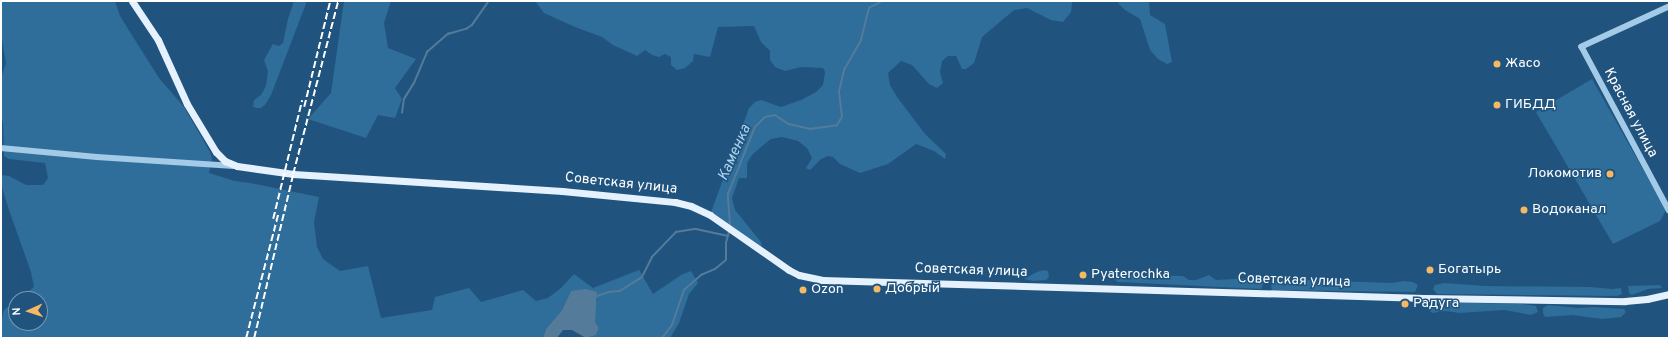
<!DOCTYPE html>
<meta charset="utf-8">
<style>
body{margin:0}
#map{position:relative;width:1670px;height:339px;overflow:hidden;background:#20547e;font-family:Overpass,sans-serif}
div>[style]{position:absolute}
.green>*{inset:0;background:#2f6d9a}
.water>*{inset:0;background:#547b99}
.stream>*{height:1.5px;margin:-0.75px;padding:0 0.75px;transform-origin:0.75px;border-radius:0.75px;background:#547b99}
.tertiary>*{height:5.5px;margin:-2.75px;padding:0 2.75px;transform-origin:2.75px;border-radius:2.75px;background:#a3cae7}
.primary>*{height:7px;margin:-3.5px;padding:0 3.5px;transform-origin:3.5px;border-radius:3.5px;background:#e5f1fd}
.rail>*{height:1.5px;margin-top:-0.75px;transform-origin:0;background:repeating-linear-gradient(90deg,#fff 0 7px,transparent 0 10px)}
.dots>*{width:11px;height:11px;translate:-50% -50%;box-sizing:border-box;border:2px solid #20547e;border-radius:50%}
span{translate:-50% -50%;white-space:nowrap;text-align:center;line-height:1.15;-webkit-text-stroke:3px #20547e;paint-order:stroke}
.poi-label{font-size:14px;color:#fff}
.left{translate:0 -50%;text-align:left}
.right{translate:-100% -50%;text-align:right}
.street-label{font-size:14px;color:#fff}
.water-label{font-size:15px;color:#aed4ef;font-style:italic}
.frame{position:absolute;inset:0;border:2px solid #fff;pointer-events:none}
.north{position:absolute;left:8px;top:291px;width:40px;height:40px;box-sizing:border-box;background:#20547e;border:1px solid #7998b2;border-radius:50%;rotate:267deg;font-size:11px;font-weight:700;line-height:16px;text-align:center;color:#fff}
.north::after{content:'';display:block;margin:auto;width:14px;height:18px;background:#f5b963;clip-path:polygon(50% 0,100% 100%,50% 72%,0 100%)}
</style>
<div id="map">
<div class="green">
<i style="clip-path:polygon(1px 1px,115px 1px,120px 16px,135px 40px,159px 78px,184px 107px,210px 152px,212px 159px,209px 173px,235px 181px,250px 183px,319px 197px,314px 222px,317px 247px,323px 259px,340px 271px,368px 266px,381px 318px,432px 310px,435px 297px,469px 288px,481px 302px,523px 290px,536px 301px,548px 298px,561px 288px,574px 274px,593px 288px,639px 270px,653px 294px,681px 275px,691px 271px,698px 283px,689px 294px,679px 323px,670px 338px,587px 338px,596px 335px,599px 328px,595px 322px,595px 304px,598px 299px,571px 291px,562px 310px,546px 329px,543px 338px,2px 338px,1px 321px,4px 310px,16px 301px,16px 323px,40px 323px,40px 299px,18px 299px,34px 287px,31px 272px,9px 210px,1px 184px,1px 175px,9px 176px,26px 185px,43px 185px,48px 178px,45px 163px,9px 159px,4px 156px,3px 123px,1px 117px,1px 78px,6px 63px,1px 34px)"></i>
<i style="clip-path:polygon(294px 1px,307px 1px,271px 95px,265px 105px,261px 108px,256px 108px,253px 106px,254px 100px,261px 95px,266px 86px,268px 71px,264px 60px,273px 44px,279px 46px,283px 43px,288px 19px)"></i>
<i style="clip-path:polygon(344px 1px,391px 1px,384px 23px,388px 48px,416px 59px,395px 88px,402px 99px,395px 118px,378px 115px,366px 138px,308px 119px,331px 93px)"></i>
<i style="clip-path:polygon(535px 1px,1074px 1px,1072px 3px,1071px 12px,1063px 22px,1051px 20px,1027px 8px,1014px 10px,982px 37px,974px 63px,966px 69px,962px 69px,956px 56px,948px 56px,942px 61px,940px 72px,943px 83px,937px 88px,929px 84px,912px 65px,901px 61px,888px 73px,890px 85px,897px 97px,925px 134px,946px 154px,945px 159px,934px 151px,916px 144px,888px 164px,860px 173px,840px 164px,833px 157px,828px 156px,821px 159px,810px 170px,806px 168px,812px 158px,807px 148px,798px 141px,782px 137px,771px 139px,762px 146px,752px 155px,747px 163px,747px 178px,739px 178px,732px 198px,735px 210px,761px 242px,763px 252px,710px 215px,749px 108px,755px 102px,761px 100px,781px 107px,801px 100px,816px 92px,823px 85px,825px 72px,823px 68px,801px 67px,785px 71px,775px 67px,770px 60px,770px 51px,761px 42px,754px 26px,718px 27px,710px 57px,694px 54px,693px 61px,685px 68px,677px 70px,671px 65px,671px 57px,665px 54px,659px 57px,652px 55px,645px 50px,637px 56px,613px 45px,602px 37px,575px 27px,544px 13px)"></i>
<i style="clip-path:polygon(1120px 1px,1149px 1px,1150px 15px,1165px 24px,1172px 62px,1167px 64px,1158px 59px,1150px 50px,1140px 19px,1125px 10px,1118px 3px)"></i>
<i style="clip-path:polygon(1592px 79px,1666px 210px,1660px 221px,1613px 244px,1536px 112px)"></i>
<i style="clip-path:polygon(1043px 270px,1048px 271px,1049px 277px,1046px 280px,1033px 281px,1024px 279px,1035px 273px)"></i>
<i style="clip-path:polygon(1115px 272px,1144px 275px,1183px 276px,1189px 280px,1196px 280px,1209px 275px,1216px 280px,1251px 278px,1262px 279px,1263px 285px,1261px 289px,1118px 282px,1112px 278px)"></i>
<i style="clip-path:polygon(1274px 279px,1392px 283px,1403px 281px,1413px 282px,1418px 285px,1415px 292px,1272px 290px,1271px 285px)"></i>
<i style="clip-path:polygon(1444px 283px,1485px 286px,1590px 287px,1612px 289px,1621px 288px,1622px 294px,1617px 296px,1437px 294px,1433px 289px,1435px 285px)"></i>
<i style="clip-path:polygon(1660px 285px,1662px 288px,1648px 289px,1632px 295px,1629px 293px,1628px 286px)"></i>
<i style="clip-path:polygon(1434px 302px,1523px 304px,1536px 306px,1538px 312px,1531px 315px,1504px 310px,1460px 313px,1445px 311px,1432px 313px,1429px 310px,1428px 304px)"></i>
<i style="clip-path:polygon(1548px 305px,1578px 308px,1593px 307px,1624px 309px,1626px 312px,1621px 317px,1602px 319px,1572px 315px,1545px 317px,1543px 313px,1543px 308px)"></i>
</div>
<div class="water">
<i style="clip-path:polygon(586px 289px,597px 292px,595px 322px,599px 328px,596px 335px,586px 338px,572px 330px,563px 330px,557px 338px,543px 338px,546px 329px,562px 310px,571px 291px)"></i>
</div>
<div class="stream">
<i style="left:402px;top:113px;width:14px;rotate:-82deg"></i>
<i style="left:404px;top:99px;width:19px;rotate:-58deg"></i>
<i style="left:414px;top:83px;width:34px;rotate:-67deg"></i>
<i style="left:427px;top:52px;width:28px;rotate:-41deg"></i>
<i style="left:448px;top:34px;width:19px;rotate:-16deg"></i>
<i style="left:466px;top:29px;width:7px;rotate:-34deg"></i>
<i style="left:472px;top:25px;width:29px;rotate:-55deg"></i>
<i style="left:730px;top:226px;width:32px;rotate:-94deg"></i>
<i style="left:728px;top:194px;width:72px;rotate:-68.1deg"></i>
<i style="left:755px;top:127px;width:14px;rotate:-45deg"></i>
<i style="left:765px;top:117px;width:10px;rotate:-11deg"></i>
<i style="left:775px;top:115px;width:17px;rotate:33deg"></i>
<i style="left:789px;top:124px;width:22px;rotate:13deg"></i>
<i style="left:810px;top:129px;width:27px;rotate:-8deg"></i>
<i style="left:837px;top:125px;width:9px;rotate:-58deg"></i>
<i style="left:842px;top:117px;width:25px;rotate:-97deg"></i>
<i style="left:839px;top:92px;width:23px;rotate:-77deg"></i>
<i style="left:844px;top:70px;width:34px;rotate:-60deg"></i>
<i style="left:861px;top:40px;width:33px;rotate:-76deg"></i>
<i style="left:869px;top:8px;width:16px;rotate:-27deg"></i>
<i style="left:597px;top:296px;width:13px;rotate:-18deg"></i>
<i style="left:609px;top:292px;width:11px;rotate:-5deg"></i>
<i style="left:620px;top:291px;width:26px;rotate:-32deg"></i>
<i style="left:642px;top:277px;width:22px;rotate:-63deg"></i>
<i style="left:652px;top:257px;width:35px;rotate:-46deg"></i>
<i style="left:676px;top:232px;width:20px;rotate:-9deg"></i>
<i style="left:696px;top:229px;width:33px;rotate:12deg"></i>
<i style="left:662px;top:338px;width:16px;rotate:-52deg"></i>
<i style="left:672px;top:325px;width:37px;rotate:-71deg"></i>
<i style="left:684px;top:290px;width:23px;rotate:-41deg"></i>
<i style="left:701px;top:275px;width:15px;rotate:-23deg"></i>
<i style="left:715px;top:269px;width:14px;rotate:-39deg"></i>
<i style="left:726px;top:260px;width:17px;rotate:-90deg"></i>
<i style="left:726px;top:243px;width:11px;rotate:-75deg"></i>
</div>
<div class="tertiary">
<i style="left:1669px;top:7px;width:96px;rotate:155.3deg"></i>
<i style="left:1582px;top:47px;width:185px;rotate:61.9deg"></i>
<i style="left:1px;top:148px;width:96px;rotate:5.4deg"></i>
<i style="left:97px;top:157px;width:137px;rotate:3.8deg"></i>
</div>
<div class="primary">
<i style="left:132px;top:1px;width:47px;rotate:56.3deg"></i>
<i style="left:158px;top:40px;width:70px;rotate:65.6deg"></i>
<i style="left:187px;top:104px;width:56px;rotate:58.9deg"></i>
<i style="left:216px;top:152px;width:13px;rotate:45deg"></i>
<i style="left:225px;top:161px;width:13px;rotate:23deg"></i>
<i style="left:237px;top:166px;width:57px;rotate:8.1deg"></i>
<i style="left:293px;top:174px;width:270px;rotate:3.6deg"></i>
<i style="left:562px;top:191px;width:114px;rotate:5.6deg"></i>
<i style="left:675px;top:202px;width:16px;rotate:14deg"></i>
<i style="left:691px;top:206px;width:21px;rotate:25deg"></i>
<i style="left:710px;top:215px;width:96px;rotate:34.8deg"></i>
<i style="left:789px;top:270px;width:11px;rotate:27deg"></i>
<i style="left:799px;top:275px;width:24px;rotate:12deg"></i>
<i style="left:822px;top:280px;width:602px;rotate:1.71deg"></i>
<i style="left:1424px;top:298px;width:201px;rotate:0.9deg"></i>
<i style="left:1625px;top:301px;width:22px;rotate:-5deg"></i>
<i style="left:1647px;top:299px;width:23px;rotate:-13deg"></i>
</div>
<div class="rail">
<i style="left:304px;top:107px;width:109px;rotate:-76.2deg"></i>
<i style="left:273px;top:219px;width:122px;rotate:-76.3deg"></i>
<i style="left:246px;top:338px;width:128px;rotate:-75.5deg"></i>
<i style="left:254px;top:338px;width:169px;rotate:-76.6deg"></i>
<i style="left:293px;top:174px;width:179px;rotate:-75.4deg"></i>
</div>
<div class="dots">
<i style="left:1497px;top:64px;background:#f5b963"></i>
<i style="left:1497px;top:105px;background:#f5b963"></i>
<i style="left:1610px;top:174px;background:#f5b963"></i>
<i style="left:1524px;top:210px;background:#f5b963"></i>
<i style="left:1430px;top:270px;background:#f5b963"></i>
<i style="left:1083px;top:275px;background:#f5b963"></i>
<i style="left:877px;top:289px;background:#f5b963"></i>
<i style="left:803px;top:290px;background:#f5b963"></i>
<i style="left:1405px;top:304px;background:#f5b963"></i>
</div>
<div class="poi-label">
<span class="left" style="left:1505px;top:64px">Жасо</span>
<span class="left" style="left:1505px;top:105px">ГИБДД</span>
<span class="right" style="left:1602px;top:174px">Локомотив</span>
<span class="left" style="left:1532px;top:210px">Водоканал</span>
<span class="left" style="left:1438px;top:270px">Богатырь</span>
<span class="left" style="left:1091px;top:275px">Pyaterochka</span>
<span class="left" style="left:885px;top:289px">Добрый</span>
<span class="left" style="left:811px;top:290px">Ozon</span>
<span class="left" style="left:1413px;top:304px">Радуга</span>
</div>
<div class="street-label">
<span style="left:1630px;top:113px;rotate:62deg">Красная улица</span>
<span style="left:621px;top:184px;rotate:6deg">Советская улица</span>
<span style="left:971px;top:271px;rotate:2deg">Советская улица</span>
<span style="left:1294px;top:281px;rotate:2deg">Советская улица</span>
</div>
<div class="water-label">
<span style="left:735px;top:153px;rotate:-66deg">Каменка</span>
</div>
<div class="frame"></div>
<div class="north">N</div>
</div>
